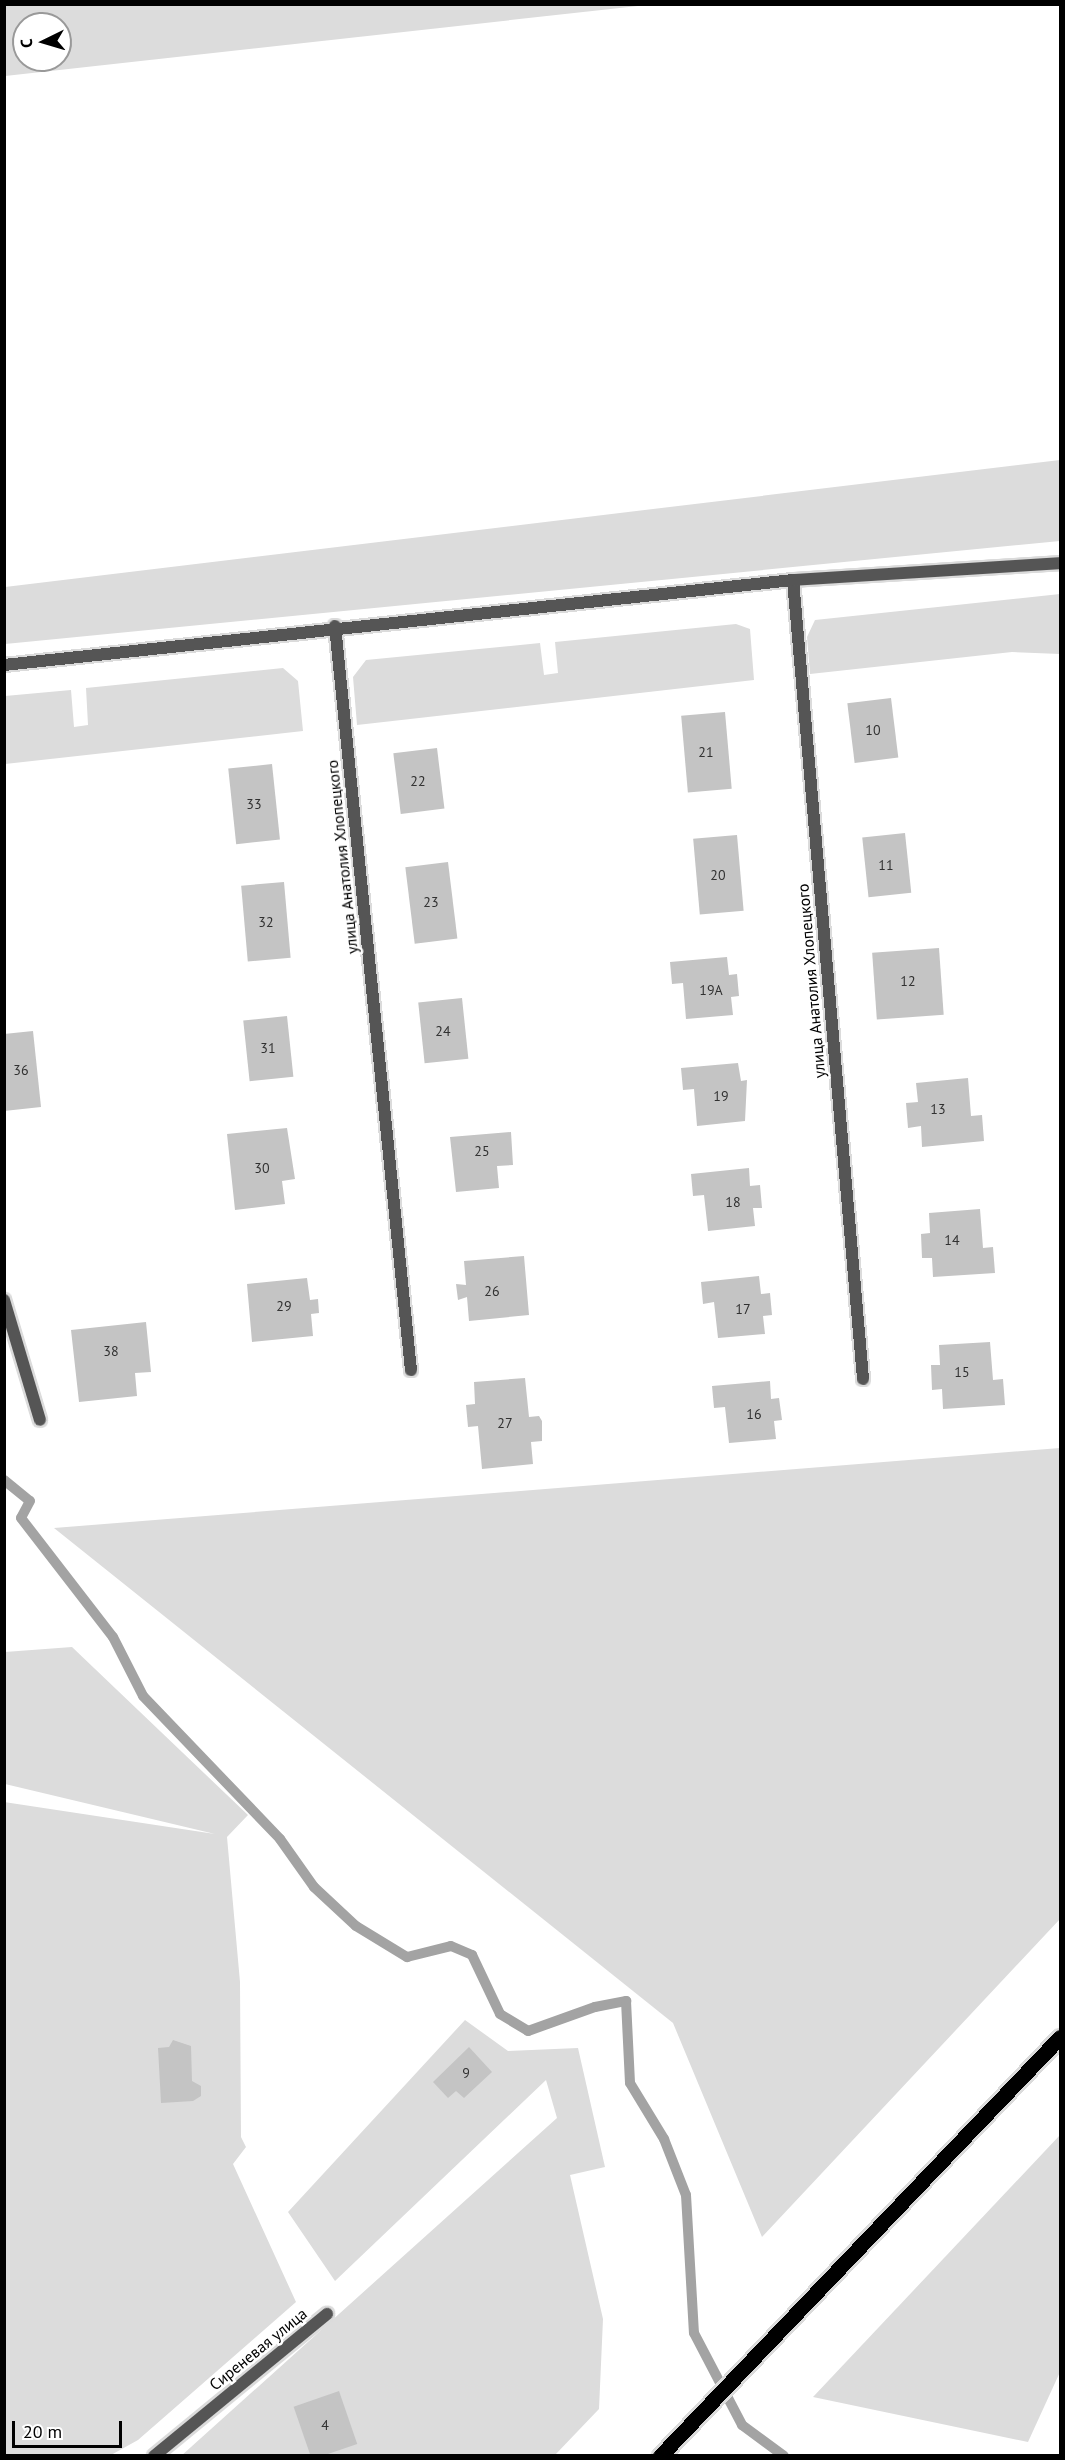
<!DOCTYPE html>
<meta charset="utf-8">
<style>
body{margin:0}
#map{position:relative;width:1065px;height:2460px;overflow:hidden;background:#fff;font-family:"PT Sans",sans-serif}
div>[style]{position:absolute}
.green>*{inset:0;background:#dcdcdc}
.stream>*{height:10px;margin:-5px;padding:0 5px;transform-origin:5px;border-radius:5px;background:#a3a3a3}
.building>*{inset:0;background:#c4c4c4;transform-origin:0 0}
.roads{filter:drop-shadow(2px 0 #dbdbdb) drop-shadow(-2px 0 #dbdbdb) drop-shadow(0 2px #dbdbdb) drop-shadow(0 -2px #dbdbdb)}
.street>*{height:12px;margin:-6px;padding:0 6px;transform-origin:6px;border-radius:6px;background:#555}
.primary>*{height:15px;margin:-7.5px;padding:0 7.5px;transform-origin:7.5px;border-radius:7.5px;background:#000}
span{translate:-50% -50%;white-space:nowrap;text-align:center;line-height:1.15;-webkit-text-stroke:5px #fff;paint-order:stroke}
.number-label{font-size:14px;color:#313131}
.number-label span{-webkit-text-stroke-width:0}
.street-label{font-size:16px;color:#000}
.frame{position:absolute;inset:0;border:6px solid #000;pointer-events:none}
.north{position:absolute;left:12px;top:12px;width:60px;height:60px;box-sizing:border-box;background:#fff;border:2px solid #999;border-radius:50%;rotate:265deg;font-size:16px;font-weight:700;line-height:24px;text-align:center;color:#000}
.north::after{content:'';display:block;margin:auto;width:21px;height:27px;background:#000;clip-path:polygon(50% 0,100% 100%,50% 72%,0 100%)}
.scale{position:absolute;left:12px;top:2421px;width:110px;height:27px;box-sizing:border-box;border:3px solid #000;border-top:0;padding-left:8px;font-size:18px;line-height:21px;white-space:nowrap;color:#000;-webkit-text-stroke:4px #fff;paint-order:stroke}
</style>
<div id="map">
<div class="green">
<i style="clip-path:polygon(evenodd,5px 4px,647px 4px,647px 5px,5px 76px,5px 4px,24px 24px,60px 24px,60px 60px,24px 60px,24px 24px)"></i>
<i style="clip-path:polygon(1060px 460px,1060px 541px,5px 644px,5px 587px)"></i>
<i style="clip-path:polygon(1060px 594px,1060px 654px,1012px 652px,810px 674px,807px 637px,815px 620px)"></i>
<i style="clip-path:polygon(736px 624px,750px 629px,754px 680px,357px 725px,353px 677px,366px 660px,540px 643px,544px 675px,558px 673px,555px 642px)"></i>
<i style="clip-path:polygon(283px 668px,298px 681px,303px 731px,5px 764px,5px 696px,71px 690px,74px 727px,88px 725px,86px 688px)"></i>
<i style="clip-path:polygon(1060px 1448px,1060px 1919px,762px 2237px,673px 2023px,54px 1528px)"></i>
<i style="clip-path:polygon(72px 1647px,248px 1815px,227px 1837px,240px 1982px,241px 2137px,246px 2147px,233px 2164px,296px 2302px,138px 2440px,111px 2455px,5px 2455px,4px 1802px,215px 1834px,5px 1784px,5px 1652px)"></i>
<i style="clip-path:polygon(465px 2020px,508px 2051px,578px 2048px,605px 2167px,570px 2175px,603px 2319px,599px 2409px,555px 2455px,181px 2456px,557px 2118px,546px 2080px,335px 2281px,288px 2212px)"></i>
<i style="clip-path:polygon(1060px 2135px,1060px 2372px,1028px 2442px,813px 2397px)"></i>
</div>
<div class="stream">
<i style="left:4px;top:1480px;width:33px;rotate:39deg"></i>
<i style="left:30px;top:1501px;width:19px;rotate:118deg"></i>
<i style="left:21px;top:1518px;width:150px;rotate:52.3deg"></i>
<i style="left:113px;top:1637px;width:66px;rotate:63deg"></i>
<i style="left:143px;top:1696px;width:198px;rotate:46.2deg"></i>
<i style="left:280px;top:1839px;width:59px;rotate:54.7deg"></i>
<i style="left:314px;top:1887px;width:57px;rotate:42.9deg"></i>
<i style="left:356px;top:1926px;width:60px;rotate:31.3deg"></i>
<i style="left:407px;top:1957px;width:45px;rotate:-14deg"></i>
<i style="left:451px;top:1946px;width:23px;rotate:23deg"></i>
<i style="left:472px;top:1955px;width:65px;rotate:64.6deg"></i>
<i style="left:500px;top:2014px;width:33px;rotate:31deg"></i>
<i style="left:528px;top:2031px;width:71px;rotate:-19.7deg"></i>
<i style="left:595px;top:2007px;width:32px;rotate:-11deg"></i>
<i style="left:626px;top:2001px;width:82px;rotate:87.2deg"></i>
<i style="left:630px;top:2083px;width:66px;rotate:58.7deg"></i>
<i style="left:664px;top:2139px;width:60px;rotate:68.6deg"></i>
<i style="left:686px;top:2195px;width:138px;rotate:86.7deg"></i>
<i style="left:694px;top:2333px;width:104px;rotate:62.4deg"></i>
<i style="left:742px;top:2425px;width:52px;rotate:36.4deg"></i>
</div>
<div class="building">
<i style="left:891px;top:698px;width:60px;height:44px;rotate:83deg"></i>
<i style="left:725px;top:712px;width:77px;height:44px;rotate:85deg"></i>
<i style="left:437px;top:748px;width:61px;height:44px;rotate:83deg"></i>
<i style="left:272px;top:764px;width:76px;height:44px;rotate:84deg"></i>
<i style="left:905px;top:833px;width:60px;height:43px;rotate:84deg"></i>
<i style="left:737px;top:835px;width:76px;height:44px;rotate:85deg"></i>
<i style="left:448px;top:862px;width:77px;height:43px;rotate:83deg"></i>
<i style="left:284px;top:882px;width:76px;height:43px;rotate:85deg"></i>
<i style="left:939px;top:948px;width:67px;height:67px;rotate:86deg"></i>
<i style="clip-path:polygon(727px 957px,729px 975px,737px 974px,739px 996px,731px 997px,733px 1015px,686px 1019px,683px 983px,672px 984px,670px 962px)"></i>
<i style="left:462px;top:998px;width:61px;height:44px;rotate:84deg"></i>
<i style="left:287px;top:1016px;width:61px;height:44px;rotate:84deg"></i>
<i style="clip-path:polygon(33px 1031px,41px 1107px,4px 1111px,4px 1034px)"></i>
<i style="clip-path:polygon(738px 1063px,741px 1081px,747px 1080px,745px 1121px,697px 1126px,694px 1089px,683px 1090px,681px 1068px)"></i>
<i style="clip-path:polygon(968px 1078px,971px 1116px,982px 1115px,984px 1141px,922px 1147px,921px 1126px,908px 1128px,906px 1103px,918px 1102px,916px 1083px)"></i>
<i style="clip-path:polygon(287px 1128px,295px 1179px,282px 1181px,285px 1204px,235px 1210px,227px 1134px)"></i>
<i style="clip-path:polygon(511px 1132px,513px 1165px,497px 1166px,499px 1188px,456px 1192px,450px 1137px)"></i>
<i style="clip-path:polygon(749px 1168px,750px 1186px,760px 1185px,762px 1208px,753px 1208px,755px 1226px,708px 1231px,704px 1195px,693px 1196px,691px 1174px)"></i>
<i style="clip-path:polygon(980px 1209px,983px 1248px,993px 1247px,995px 1273px,933px 1277px,932px 1258px,922px 1258px,921px 1234px,930px 1233px,929px 1213px)"></i>
<i style="clip-path:polygon(524px 1256px,529px 1315px,469px 1321px,467px 1297px,458px 1300px,456px 1284px,466px 1285px,464px 1261px)"></i>
<i style="clip-path:polygon(759px 1276px,761px 1294px,770px 1293px,772px 1315px,763px 1316px,765px 1334px,718px 1338px,714px 1302px,703px 1304px,701px 1282px)"></i>
<i style="clip-path:polygon(307px 1278px,310px 1300px,318px 1299px,319px 1313px,311px 1314px,313px 1336px,252px 1342px,247px 1284px)"></i>
<i style="clip-path:polygon(146px 1322px,151px 1372px,135px 1373px,137px 1396px,79px 1402px,71px 1330px)"></i>
<i style="clip-path:polygon(990px 1342px,993px 1380px,1003px 1379px,1005px 1405px,943px 1409px,942px 1389px,932px 1390px,931px 1365px,940px 1365px,939px 1345px)"></i>
<i style="clip-path:polygon(525px 1378px,529px 1417px,539px 1416px,542px 1421px,542px 1441px,531px 1442px,533px 1464px,482px 1469px,478px 1426px,468px 1427px,466px 1405px,475px 1404px,474px 1382px)"></i>
<i style="clip-path:polygon(770px 1381px,771px 1399px,779px 1398px,782px 1420px,774px 1421px,776px 1439px,729px 1443px,725px 1407px,714px 1408px,712px 1386px)"></i>
<i style="clip-path:polygon(173px 2040px,191px 2046px,192px 2081px,201px 2086px,201px 2096px,193px 2101px,161px 2103px,158px 2048px,169px 2047px)"></i>
<i style="clip-path:polygon(469px 2047px,492px 2072px,464px 2098px,456px 2091px,448px 2098px,433px 2082px)"></i>
<i style="left:339px;top:2391px;width:56px;height:48px;rotate:71deg"></i>
</div>
<div class="roads">
<div class="street">
<i style="left:793px;top:580px;width:802px;rotate:84.99deg"></i>
<i style="left:335px;top:626px;width:748px;rotate:84.17deg"></i>
<i style="left:4px;top:665px;width:794px;rotate:-6.15deg"></i>
<i style="left:793px;top:580px;width:268px;rotate:-3.6deg"></i>
<i style="left:4px;top:1300px;width:125px;rotate:73.3deg"></i>
<i style="left:154px;top:2456px;width:224px;rotate:-39.4deg"></i>
</div>
<div class="primary">
<i style="left:660px;top:2456px;width:579px;rotate:-46.33deg"></i>
</div>
</div>
<div class="number-label">
<span style="left:873px;top:730px">10</span>
<span style="left:706px;top:752px">21</span>
<span style="left:418px;top:781px">22</span>
<span style="left:254px;top:804px">33</span>
<span style="left:886px;top:865px">11</span>
<span style="left:718px;top:875px">20</span>
<span style="left:431px;top:902px">23</span>
<span style="left:266px;top:922px">32</span>
<span style="left:908px;top:981px">12</span>
<span style="left:711px;top:990px">19А</span>
<span style="left:443px;top:1031px">24</span>
<span style="left:268px;top:1048px">31</span>
<span style="left:21px;top:1070px">36</span>
<span style="left:721px;top:1096px">19</span>
<span style="left:938px;top:1109px">13</span>
<span style="left:482px;top:1151px">25</span>
<span style="left:262px;top:1168px">30</span>
<span style="left:733px;top:1202px">18</span>
<span style="left:952px;top:1240px">14</span>
<span style="left:492px;top:1291px">26</span>
<span style="left:284px;top:1306px">29</span>
<span style="left:743px;top:1309px">17</span>
<span style="left:111px;top:1351px">38</span>
<span style="left:962px;top:1372px">15</span>
<span style="left:754px;top:1414px">16</span>
<span style="left:505px;top:1423px">27</span>
<span style="left:466px;top:2073px">9</span>
<span style="left:325px;top:2425px">4</span>
</div>
<div class="street-label">
<span style="left:342px;top:857px;rotate:-96deg">улица Анатолия Хлопецкого</span>
<span style="left:811px;top:981px;rotate:-95deg">улица Анатолия Хлопецкого</span>
<span style="left:258px;top:2349px;rotate:-39deg">Сиреневая улица</span>
</div>
<div class="frame"></div>
<div class="north">С</div>
<div class="scale">20 m</div>
</div>
